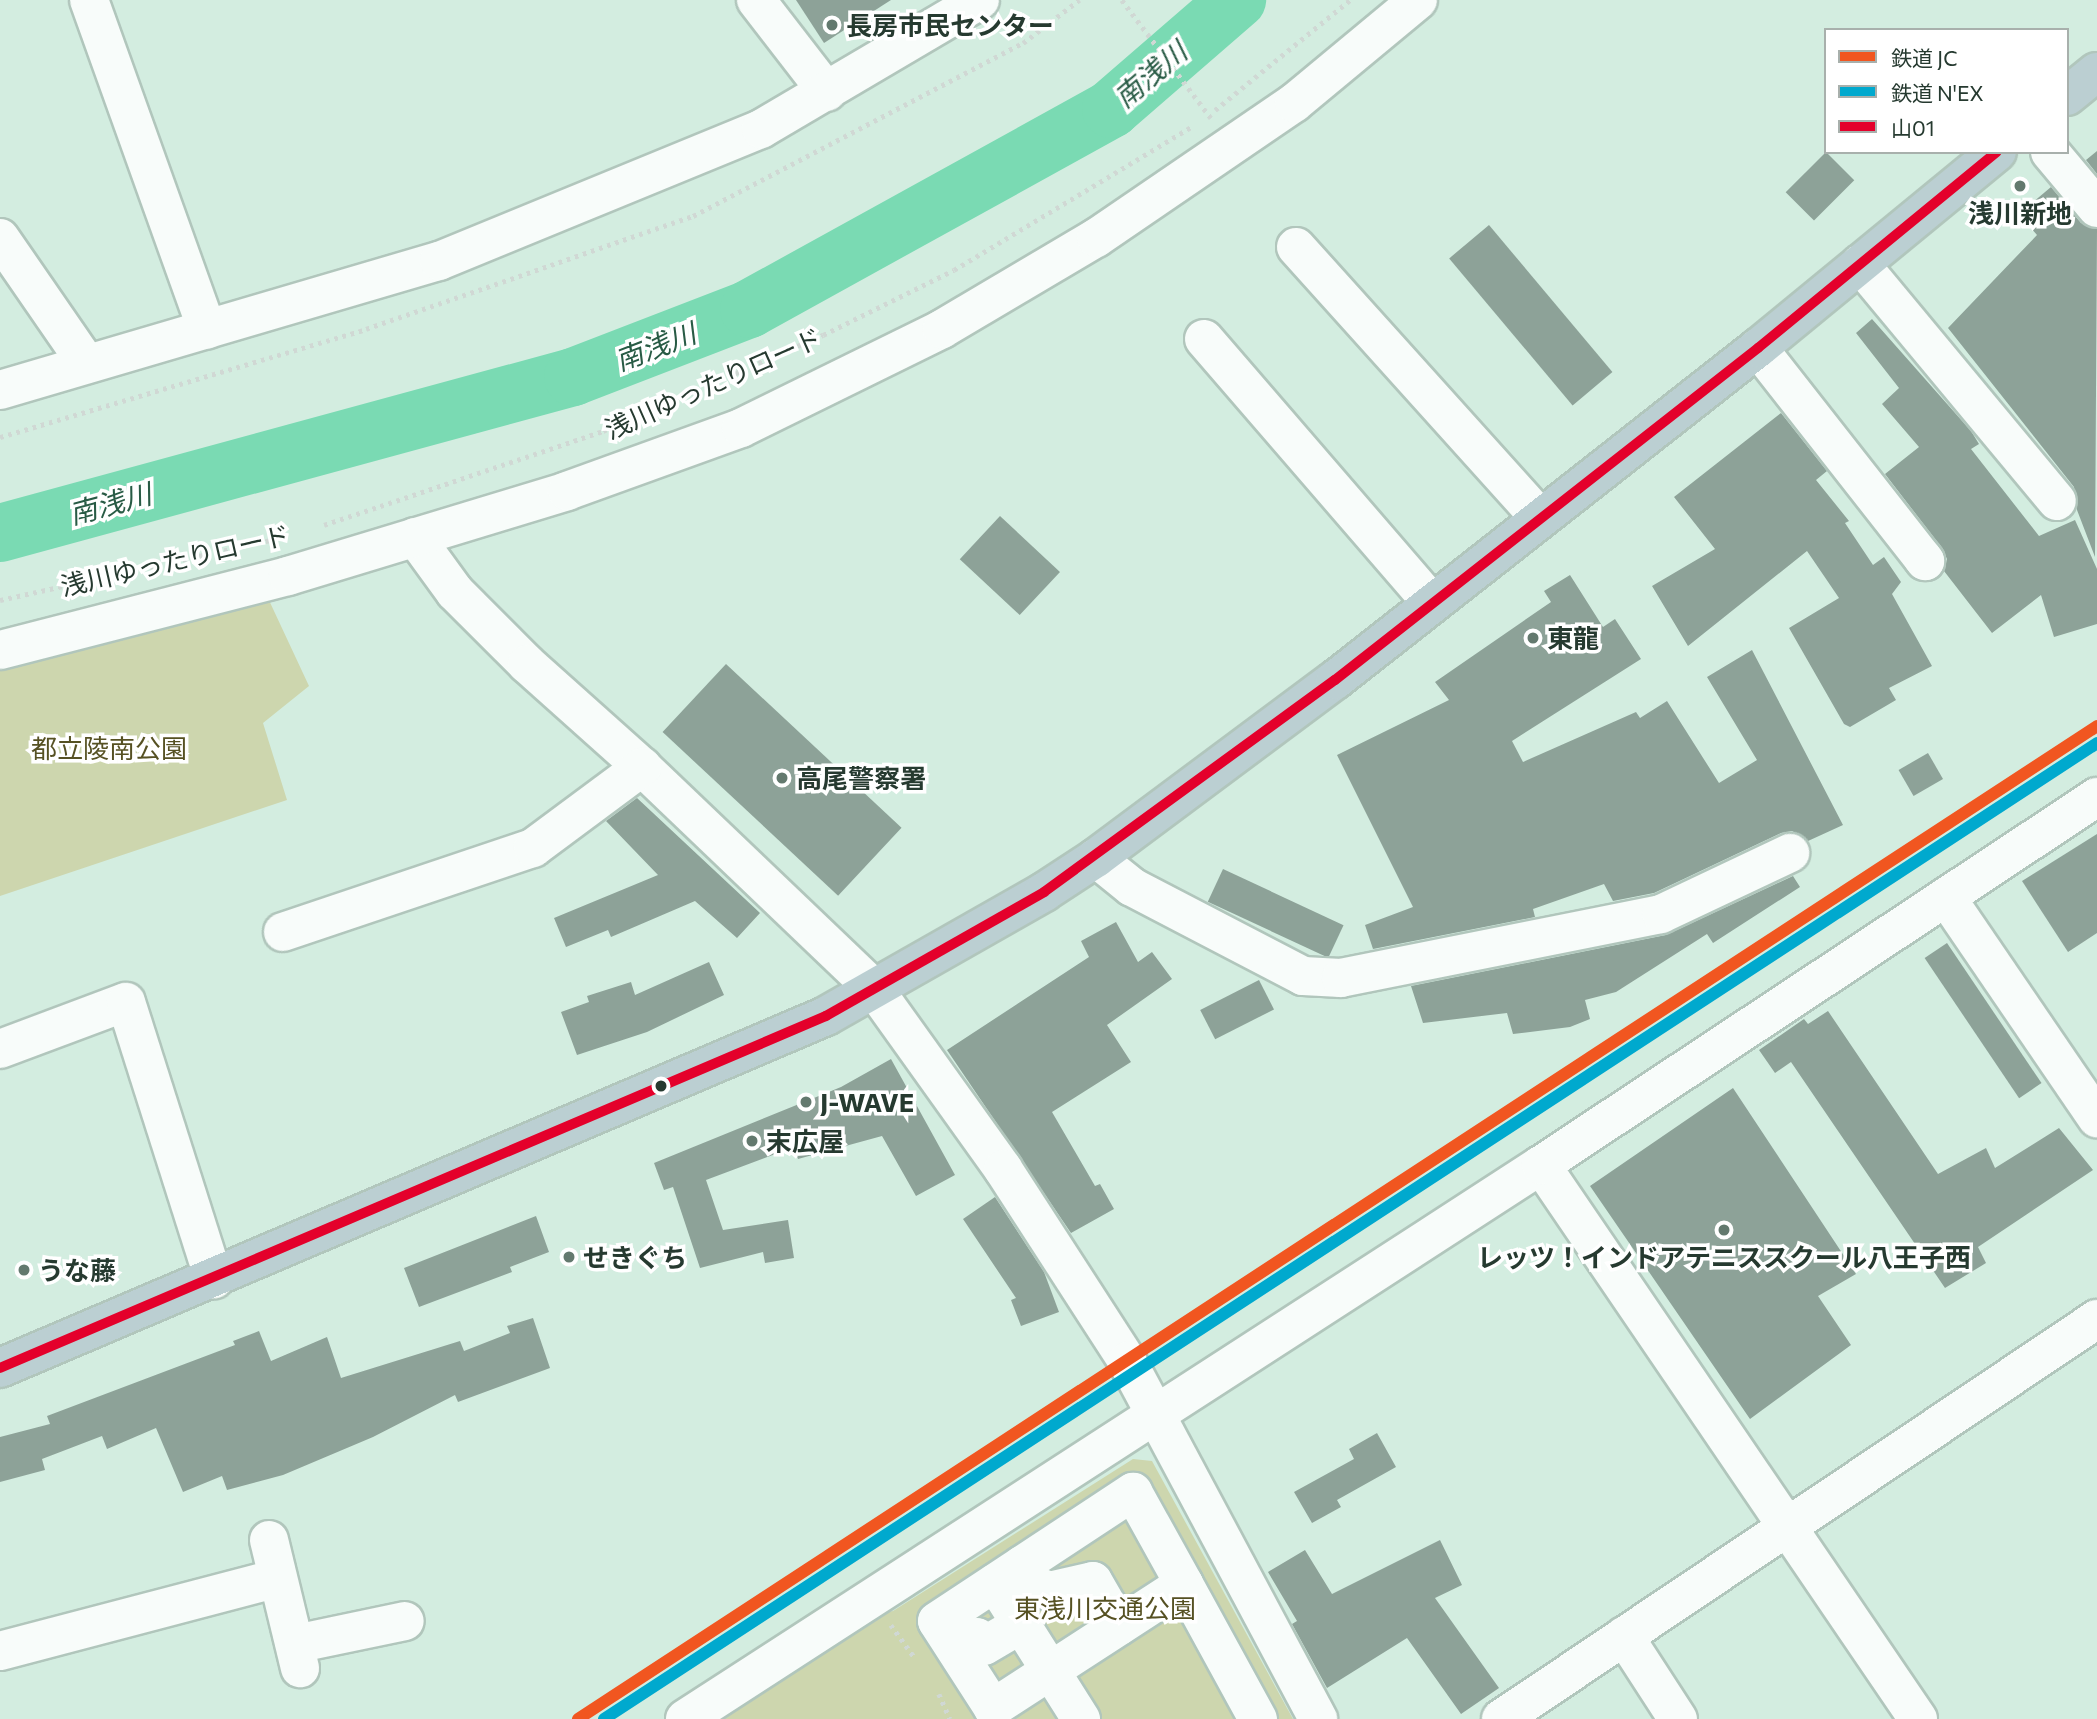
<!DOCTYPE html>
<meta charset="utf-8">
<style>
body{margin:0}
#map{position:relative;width:2097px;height:1719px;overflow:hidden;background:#d3ede0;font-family:Commissioner,"Noto Sans JP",sans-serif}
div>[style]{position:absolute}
.green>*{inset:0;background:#cdd6ae}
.river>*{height:58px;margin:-29px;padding:0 29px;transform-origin:29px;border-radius:29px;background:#7adab3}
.building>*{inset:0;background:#8da298;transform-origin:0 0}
.path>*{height:4.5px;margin-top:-2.25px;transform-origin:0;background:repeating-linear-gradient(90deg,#d0d8d4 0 3.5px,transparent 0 8.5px)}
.roads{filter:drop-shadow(2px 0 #b1c6bc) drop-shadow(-2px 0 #b1c6bc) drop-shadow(0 2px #b1c6bc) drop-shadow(0 -2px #b1c6bc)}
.minor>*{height:38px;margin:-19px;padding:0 19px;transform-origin:19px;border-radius:19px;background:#f8fcfa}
.highway>*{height:38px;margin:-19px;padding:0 19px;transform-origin:19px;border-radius:19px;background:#bbcfd2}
.bus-1>*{height:10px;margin:-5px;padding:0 5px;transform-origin:5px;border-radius:5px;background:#e4002b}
.rail-1>*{height:12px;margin:-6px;padding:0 6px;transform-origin:6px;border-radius:6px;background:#f15620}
.rail-2>*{height:12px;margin:-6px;padding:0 6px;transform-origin:6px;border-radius:6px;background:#00a9ce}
.dots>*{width:19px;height:19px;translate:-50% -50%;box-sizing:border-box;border:4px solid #fff;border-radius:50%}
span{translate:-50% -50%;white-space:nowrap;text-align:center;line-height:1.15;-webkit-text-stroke:7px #fff;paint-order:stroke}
.poi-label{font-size:26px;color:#263a30;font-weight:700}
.left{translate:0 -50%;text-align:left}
.street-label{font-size:26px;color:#263a30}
.park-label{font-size:26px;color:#565123}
.water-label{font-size:28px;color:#285b45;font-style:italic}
.legend{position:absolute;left:1824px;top:28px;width:245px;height:126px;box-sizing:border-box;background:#fff;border:2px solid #a8b0ac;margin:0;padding:9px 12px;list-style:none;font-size:21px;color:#263a30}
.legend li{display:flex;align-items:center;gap:14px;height:35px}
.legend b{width:35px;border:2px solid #a8b0ac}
</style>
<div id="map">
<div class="green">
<i style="clip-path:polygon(267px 596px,309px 686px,263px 723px,287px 800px,0 896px,0 668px)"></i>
<i style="clip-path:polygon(1133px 1459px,1152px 1461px,1293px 1719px,723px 1719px,882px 1613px,893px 1611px)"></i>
</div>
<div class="river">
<i style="left:0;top:533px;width:594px;rotate:-15.23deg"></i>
<i style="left:573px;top:377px;width:189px;rotate:-21.1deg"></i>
<i style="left:749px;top:309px;width:414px;rotate:-28.9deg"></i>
<i style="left:1111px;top:109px;width:167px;rotate:-40.9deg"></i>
</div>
<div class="building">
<i style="clip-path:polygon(796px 0,891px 0,824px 43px)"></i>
<i style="clip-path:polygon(2097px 151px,2097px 174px,2086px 160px)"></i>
<i style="left:1826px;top:152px;width:40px;height:57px;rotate:45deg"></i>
<i style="clip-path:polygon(2051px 187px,2081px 223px,2097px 229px,2095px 557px,2077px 510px,2074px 487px,1948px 328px,2037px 235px,2019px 214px)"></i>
<i style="left:1489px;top:225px;width:192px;height:52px;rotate:50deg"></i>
<i style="clip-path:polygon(1872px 319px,1971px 431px,1979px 444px,1971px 449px,2039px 536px,2075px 520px,2097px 569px,2097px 624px,2054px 637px,2041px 595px,1992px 633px,1944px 571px,1947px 559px,1942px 548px,1885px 474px,1919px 447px,1882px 404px,1899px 388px,1856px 333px)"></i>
<i style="clip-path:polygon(1781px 413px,1827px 471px,1816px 480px,1849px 521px,1845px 523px,1873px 565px,1884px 557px,1901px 582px,1892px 594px,1932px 666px,1889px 688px,1896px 700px,1850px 727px,1844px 724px,1789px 628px,1839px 598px,1807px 551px,1688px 646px,1652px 586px,1715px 549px,1674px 497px)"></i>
<i style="left:1000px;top:516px;width:82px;height:59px;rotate:43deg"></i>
<i style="clip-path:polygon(1570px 575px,1603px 627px,1615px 619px,1641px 659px,1512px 741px,1523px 762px,1636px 712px,1640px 718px,1667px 701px,1719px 783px,1757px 760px,1707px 677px,1752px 650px,1843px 825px,1808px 841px,1792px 831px,1781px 833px,1654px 893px,1613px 901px,1604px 884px,1533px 909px,1535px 917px,1373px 949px,1365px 925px,1413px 907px,1337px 755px,1449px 700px,1435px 682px,1551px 602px,1544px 591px)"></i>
<i style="left:726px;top:664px;width:240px;height:93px;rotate:43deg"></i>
<i style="left:1928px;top:753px;width:30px;height:34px;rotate:60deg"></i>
<i style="clip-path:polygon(637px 798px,760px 913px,737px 938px,695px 901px,611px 937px,608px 930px,566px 947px,554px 918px,658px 875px,606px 821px)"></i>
<i style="clip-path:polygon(2097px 834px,2097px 933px,2068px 952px,2022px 881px)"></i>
<i style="left:1223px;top:869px;width:133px;height:36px;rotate:25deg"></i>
<i style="clip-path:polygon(1793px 876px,1800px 887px,1713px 943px,1707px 934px,1616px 992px,1585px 1000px,1590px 1019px,1570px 1027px,1513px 1034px,1507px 1013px,1423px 1023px,1411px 986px,1666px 935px)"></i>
<i style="clip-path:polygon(1116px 922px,1138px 962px,1152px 952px,1172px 979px,1107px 1025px,1131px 1062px,1052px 1112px,1095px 1186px,1100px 1184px,1114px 1209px,1071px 1233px,947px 1050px,1089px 957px,1081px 941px)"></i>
<i style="left:1947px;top:943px;width:169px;height:27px;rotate:56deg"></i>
<i style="clip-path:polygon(709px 962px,724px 995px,647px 1032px,577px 1055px,561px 1012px,589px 1002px,587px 996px,631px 982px,635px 995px)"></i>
<i style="left:1259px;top:980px;width:33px;height:66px;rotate:63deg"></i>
<i style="clip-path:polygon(1828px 1011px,1938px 1174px,1986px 1148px,1995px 1168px,2059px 1128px,2093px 1170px,1978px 1247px,1986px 1263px,1945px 1288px,1791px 1062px,1775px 1073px,1759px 1050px,1804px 1019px,1808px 1024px)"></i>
<i style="clip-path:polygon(891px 1059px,955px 1175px,916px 1196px,882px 1136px,798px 1159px,794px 1147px,706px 1180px,723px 1230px,788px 1220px,794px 1258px,765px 1263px,763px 1252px,700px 1268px,673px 1187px,664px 1190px,654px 1163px,841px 1087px)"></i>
<i style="clip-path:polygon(1733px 1088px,1856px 1274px,1818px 1296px,1851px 1345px,1750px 1419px,1590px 1186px)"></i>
<i style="clip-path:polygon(995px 1197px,1044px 1272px,1059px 1312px,1021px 1326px,1011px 1300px,1016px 1298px,963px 1219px)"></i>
<i style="clip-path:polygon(536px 1216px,549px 1252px,510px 1267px,512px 1272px,419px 1307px,404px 1268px)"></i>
<i style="clip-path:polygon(533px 1318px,550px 1368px,458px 1402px,455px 1395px,373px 1437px,283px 1475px,227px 1490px,222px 1476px,183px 1492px,156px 1428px,107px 1449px,102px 1436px,42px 1459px,45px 1470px,0 1482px,0 1437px,50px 1424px,47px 1416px,235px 1345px,233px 1341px,259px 1331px,271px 1361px,327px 1337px,341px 1378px,460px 1341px,464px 1351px,510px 1333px,507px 1326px)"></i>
<i style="clip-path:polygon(1377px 1433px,1396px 1467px,1337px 1500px,1341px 1507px,1312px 1523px,1294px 1492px,1354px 1459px,1349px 1449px)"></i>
<i style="clip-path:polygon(1440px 1540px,1462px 1585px,1435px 1598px,1499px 1688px,1461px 1714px,1407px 1638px,1327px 1688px,1292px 1624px,1297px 1621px,1268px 1572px,1305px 1550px,1332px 1594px)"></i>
</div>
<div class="path">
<i style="left:1122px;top:0;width:148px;rotate:53deg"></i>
<i style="left:1215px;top:110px;width:174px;rotate:-39.2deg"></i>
<i style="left:0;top:437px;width:382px;rotate:-16.4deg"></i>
<i style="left:366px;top:329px;width:346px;rotate:-19.1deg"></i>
<i style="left:693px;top:216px;width:373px;rotate:-27.7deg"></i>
<i style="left:1023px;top:43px;width:71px;rotate:-37.5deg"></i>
<i style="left:324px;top:525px;width:294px;rotate:-18.6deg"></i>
<i style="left:603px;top:431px;width:240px;rotate:-23.6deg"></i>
<i style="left:823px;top:335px;width:146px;rotate:-26.4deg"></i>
<i style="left:954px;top:270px;width:277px;rotate:-31.1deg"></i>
<i style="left:0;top:600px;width:286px;rotate:-12.5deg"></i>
<i style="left:891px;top:1625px;width:41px;rotate:54deg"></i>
<i style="left:939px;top:1694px;width:27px;rotate:66deg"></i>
</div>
<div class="roads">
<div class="minor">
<i style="left:89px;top:0;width:350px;rotate:70.3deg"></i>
<i style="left:756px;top:0;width:116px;rotate:52.3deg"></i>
<i style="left:2050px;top:152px;width:73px;rotate:50deg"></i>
<i style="left:0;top:238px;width:153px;rotate:55.4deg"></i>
<i style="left:1296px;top:247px;width:365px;rotate:48deg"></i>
<i style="left:1860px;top:264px;width:308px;rotate:50.3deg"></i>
<i style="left:1204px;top:339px;width:347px;rotate:49.2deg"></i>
<i style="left:1758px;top:348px;width:271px;rotate:51.9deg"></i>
<i style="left:1925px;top:561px;width:5px;rotate:-127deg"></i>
<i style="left:0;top:390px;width:458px;rotate:-16.4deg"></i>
<i style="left:439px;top:261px;width:348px;rotate:-22.3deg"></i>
<i style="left:761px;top:129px;width:254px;rotate:-30.5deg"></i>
<i style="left:415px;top:537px;width:68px;rotate:54deg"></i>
<i style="left:455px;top:592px;width:102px;rotate:45deg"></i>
<i style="left:527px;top:664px;width:154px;rotate:41.8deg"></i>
<i style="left:642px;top:767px;width:323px;rotate:43.7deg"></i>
<i style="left:875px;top:990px;width:220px;rotate:54.4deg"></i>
<i style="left:1003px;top:1169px;width:229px;rotate:57.1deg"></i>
<i style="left:1127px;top:1361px;width:406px;rotate:61.9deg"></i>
<i style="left:0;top:650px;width:297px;rotate:-14.4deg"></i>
<i style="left:288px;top:576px;width:292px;rotate:-16.9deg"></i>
<i style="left:567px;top:491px;width:185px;rotate:-19.9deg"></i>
<i style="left:741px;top:428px;width:224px;rotate:-26.2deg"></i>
<i style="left:942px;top:329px;width:179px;rotate:-30.6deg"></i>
<i style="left:1096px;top:238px;width:240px;rotate:-34.3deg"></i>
<i style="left:1294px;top:103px;width:161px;rotate:-39.7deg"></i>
<i style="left:1096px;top:858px;width:46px;rotate:38.9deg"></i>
<i style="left:1132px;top:887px;width:193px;rotate:27.5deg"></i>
<i style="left:1303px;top:976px;width:38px;rotate:3deg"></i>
<i style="left:1341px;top:978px;width:326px;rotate:-11.3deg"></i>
<i style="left:1661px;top:914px;width:143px;rotate:-25.3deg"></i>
<i style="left:1946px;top:897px;width:268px;rotate:55.7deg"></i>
<i style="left:283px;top:932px;width:264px;rotate:-18.6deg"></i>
<i style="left:533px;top:848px;width:136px;rotate:-36.6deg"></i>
<i style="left:0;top:1049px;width:134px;rotate:-20.5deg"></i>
<i style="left:126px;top:1002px;width:291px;rotate:72.4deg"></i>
<i style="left:1541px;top:1165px;width:670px;rotate:55.76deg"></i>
<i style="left:269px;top:1540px;width:132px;rotate:76.4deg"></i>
<i style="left:1022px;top:1565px;width:24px;rotate:57deg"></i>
<i style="left:1035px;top:1585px;width:15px;rotate:23deg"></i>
<i style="left:1049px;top:1591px;width:45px;rotate:-12.8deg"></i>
<i style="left:1093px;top:1581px;width:52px;rotate:60deg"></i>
<i style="left:995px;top:1583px;width:161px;rotate:57.7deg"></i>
<i style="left:1184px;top:1584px;width:228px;rotate:147deg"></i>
<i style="left:993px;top:1708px;width:103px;rotate:-122.8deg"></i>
<i style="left:937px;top:1621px;width:235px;rotate:-33.4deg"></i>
<i style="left:1133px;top:1492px;width:105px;rotate:61deg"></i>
<i style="left:1184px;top:1584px;width:154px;rotate:61.3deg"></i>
<i style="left:1624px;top:1636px;width:99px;rotate:57deg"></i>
<i style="left:295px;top:1644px;width:112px;rotate:-11.8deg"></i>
<i style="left:0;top:1651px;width:287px;rotate:-14.7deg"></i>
<i style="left:957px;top:1651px;width:24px;rotate:-35deg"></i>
<i style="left:977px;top:1637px;width:11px;rotate:52deg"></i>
<i style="left:984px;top:1646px;width:42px;rotate:-30.3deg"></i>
<i style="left:685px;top:1719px;width:1020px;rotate:-32.91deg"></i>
<i style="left:1541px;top:1165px;width:667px;rotate:-33.5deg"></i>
<i style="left:1501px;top:1719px;width:718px;rotate:-33.87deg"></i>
</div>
<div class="highway">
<i style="left:2067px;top:96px;width:38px;rotate:-39deg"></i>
<i style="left:0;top:1368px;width:898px;rotate:-23.08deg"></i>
<i style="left:826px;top:1016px;width:251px;rotate:-29.6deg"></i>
<i style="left:1044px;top:892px;width:62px;rotate:-33.2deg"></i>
<i style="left:1096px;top:858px;width:298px;rotate:-36.7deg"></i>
<i style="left:1335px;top:680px;width:538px;rotate:-38.13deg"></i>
<i style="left:1758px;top:348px;width:309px;rotate:-39.4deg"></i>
</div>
</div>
<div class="bus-1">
<i style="left:0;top:1368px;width:898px;rotate:-23.08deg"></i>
<i style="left:826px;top:1016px;width:251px;rotate:-29.6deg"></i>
<i style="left:1044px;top:892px;width:360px;rotate:-36.1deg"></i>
<i style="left:1335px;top:680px;width:538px;rotate:-38.13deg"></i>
<i style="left:1758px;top:348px;width:309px;rotate:-39.4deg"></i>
</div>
<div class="rail-1">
<i style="left:578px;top:1719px;width:1815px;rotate:-33.17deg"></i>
</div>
<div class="rail-2">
<i style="left:604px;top:1719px;width:1784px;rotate:-33.17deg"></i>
</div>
<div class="dots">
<i style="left:832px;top:25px;background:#63796e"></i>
<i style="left:2020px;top:186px;background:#63796e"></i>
<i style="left:1533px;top:638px;background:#63796e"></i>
<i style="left:782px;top:778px;background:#63796e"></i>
<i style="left:661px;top:1086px;background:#263a30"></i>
<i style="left:806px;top:1102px;background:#63796e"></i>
<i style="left:752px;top:1141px;background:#63796e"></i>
<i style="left:1724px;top:1230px;background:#63796e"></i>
<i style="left:569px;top:1257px;background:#63796e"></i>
<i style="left:24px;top:1270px;background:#63796e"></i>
</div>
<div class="poi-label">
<span class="left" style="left:846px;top:25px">長房市民センター</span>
<span style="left:2020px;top:213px">浅川新地</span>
<span class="left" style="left:1547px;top:638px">東龍</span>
<span class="left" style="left:796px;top:778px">高尾警察署</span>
<span class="left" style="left:820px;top:1102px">J-WAVE</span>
<span class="left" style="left:766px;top:1141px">末広屋</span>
<span class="left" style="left:583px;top:1257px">せきぐち</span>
<span style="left:1724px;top:1257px">レッツ！インドアテニススクール八王子西</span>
<span class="left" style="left:38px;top:1270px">うな藤</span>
</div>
<div class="street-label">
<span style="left:713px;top:383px;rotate:-24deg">浅川ゆったりロード</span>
<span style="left:175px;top:560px;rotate:-13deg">浅川ゆったりロード</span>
</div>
<div class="park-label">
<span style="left:109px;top:748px">都立陵南公園</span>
<span style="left:1105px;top:1608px">東浅川交通公園</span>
</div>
<div class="water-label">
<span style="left:1150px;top:74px;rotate:-40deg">南浅川</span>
<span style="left:655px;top:346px;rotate:-21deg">南浅川</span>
<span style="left:110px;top:503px;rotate:-15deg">南浅川</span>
</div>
<ul class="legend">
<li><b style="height:9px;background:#f15620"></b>鉄道 JC</li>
<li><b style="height:9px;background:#00a9ce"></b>鉄道 N'EX</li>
<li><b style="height:9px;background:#e4002b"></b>山01</li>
</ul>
</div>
